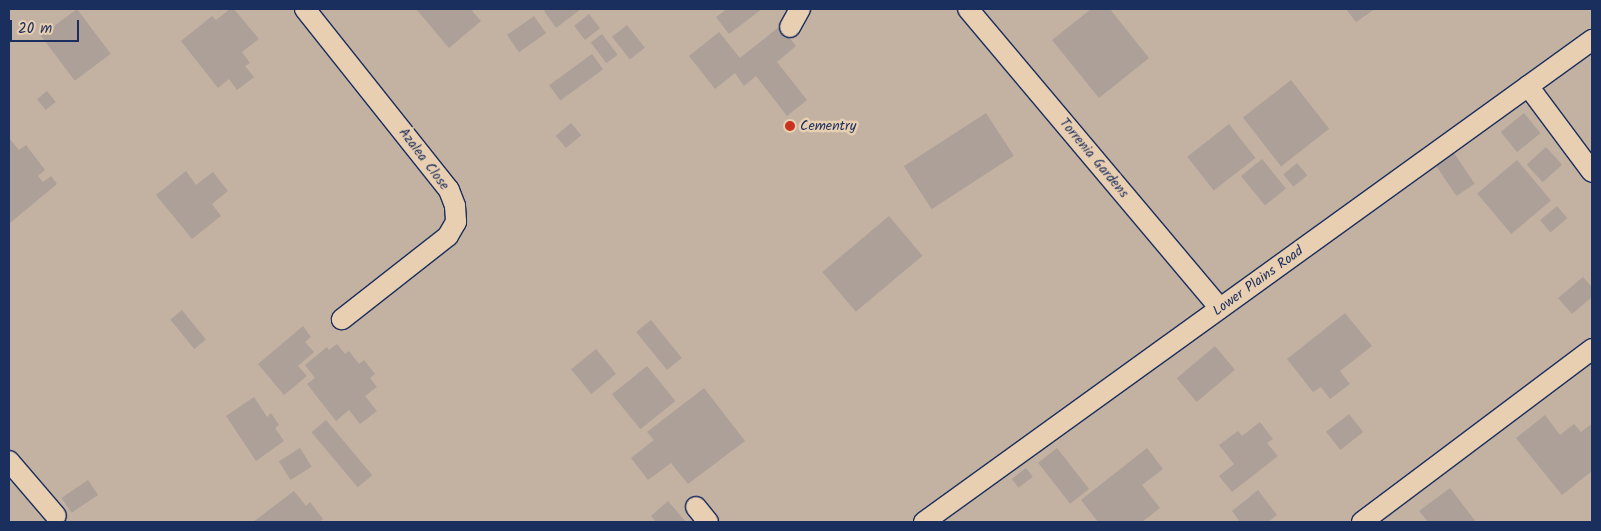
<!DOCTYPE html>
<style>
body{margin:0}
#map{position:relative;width:1601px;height:531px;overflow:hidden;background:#e1c9ae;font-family:Kalam,sans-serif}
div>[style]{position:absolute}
.green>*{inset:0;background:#c3b2a2;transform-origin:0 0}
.building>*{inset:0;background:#aca098;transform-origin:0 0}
.roads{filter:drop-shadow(1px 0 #1b2f5e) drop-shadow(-1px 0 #1b2f5e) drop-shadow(0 1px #1b2f5e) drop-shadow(0 -1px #1b2f5e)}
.street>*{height:20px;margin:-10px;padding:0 10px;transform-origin:10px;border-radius:10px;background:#e9cfb1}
.dots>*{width:14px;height:14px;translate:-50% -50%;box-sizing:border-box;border:2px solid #e9cfb1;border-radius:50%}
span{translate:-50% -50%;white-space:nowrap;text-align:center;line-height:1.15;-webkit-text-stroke:5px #e9cfb1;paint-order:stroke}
.poi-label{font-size:14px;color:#1b2f5e}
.left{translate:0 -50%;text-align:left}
.street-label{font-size:14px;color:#1b2f5e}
.frame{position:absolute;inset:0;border:10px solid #1b2f5e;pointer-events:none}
.scale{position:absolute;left:10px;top:20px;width:69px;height:22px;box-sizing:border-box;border:2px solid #1b2f5e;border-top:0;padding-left:6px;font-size:15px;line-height:18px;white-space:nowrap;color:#1b2f5e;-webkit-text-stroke:4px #e9cfb1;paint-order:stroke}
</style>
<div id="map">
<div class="green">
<i style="left:9px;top:9px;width:1583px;height:513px"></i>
</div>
<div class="building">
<i style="left:77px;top:9px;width:56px;height:45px;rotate:53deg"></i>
<i style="clip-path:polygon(230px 9px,234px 9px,259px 39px,242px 52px,250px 63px,245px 66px,254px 77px,237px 90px,229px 79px,218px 88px,181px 41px,212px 16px,216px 20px)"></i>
<i style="clip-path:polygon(416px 9px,475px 9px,472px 11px,481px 21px,449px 48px)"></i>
<i style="clip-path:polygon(547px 9px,581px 9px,556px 28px,544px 11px)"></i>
<i style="clip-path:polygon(727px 9px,762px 9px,729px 34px,716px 17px)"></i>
<i style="clip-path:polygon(1091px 9px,1110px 9px,1149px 58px,1099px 98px,1052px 40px)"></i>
<i style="clip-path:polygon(1346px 9px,1375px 9px,1356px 22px)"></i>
<i style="left:589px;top:14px;width:18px;height:19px;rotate:52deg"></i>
<i style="left:534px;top:16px;width:21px;height:33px;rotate:55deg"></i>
<i style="left:627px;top:25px;width:29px;height:19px;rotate:52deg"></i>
<i style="clip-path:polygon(780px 26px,796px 46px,777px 62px,807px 100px,787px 116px,756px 76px,744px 86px,735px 73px,715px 89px,689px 56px,719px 32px,740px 58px)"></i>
<i style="left:602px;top:34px;width:26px;height:14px;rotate:53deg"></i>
<i style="left:592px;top:54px;width:19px;height:53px;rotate:54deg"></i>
<i style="left:1291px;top:80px;width:62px;height:61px;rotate:52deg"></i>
<i style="left:47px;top:91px;width:14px;height:13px;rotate:51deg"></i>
<i style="left:986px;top:113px;width:51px;height:98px;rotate:57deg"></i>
<i style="left:1524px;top:113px;width:26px;height:30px;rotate:51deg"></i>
<i style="left:571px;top:123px;width:16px;height:20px;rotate:50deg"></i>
<i style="left:1229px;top:124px;width:43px;height:53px;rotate:52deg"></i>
<i style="clip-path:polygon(9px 138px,19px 150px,26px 145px,45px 170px,38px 176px,43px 182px,51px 176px,57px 184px,10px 223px)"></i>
<i style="left:1546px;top:147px;width:24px;height:26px;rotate:48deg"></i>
<i style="left:1454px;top:153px;width:37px;height:22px;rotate:56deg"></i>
<i style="left:1262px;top:159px;width:38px;height:27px;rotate:51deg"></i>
<i style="left:1517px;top:160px;width:53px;height:52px;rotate:50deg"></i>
<i style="left:1297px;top:163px;width:16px;height:18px;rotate:50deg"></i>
<i style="clip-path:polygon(186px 171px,196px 185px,213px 172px,228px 191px,212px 204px,221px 216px,192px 239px,156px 195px)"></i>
<i style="left:1557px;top:206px;width:16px;height:22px;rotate:50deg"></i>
<i style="left:889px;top:216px;width:52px;height:87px;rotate:50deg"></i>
<i style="clip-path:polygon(1583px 277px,1592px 287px,1592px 297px,1572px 314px,1558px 298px)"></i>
<i style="left:182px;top:310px;width:38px;height:15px;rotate:51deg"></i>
<i style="clip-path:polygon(1345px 313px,1372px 346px,1340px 371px,1350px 384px,1330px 399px,1321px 387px,1313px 392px,1287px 359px)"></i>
<i style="left:651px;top:320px;width:49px;height:19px;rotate:51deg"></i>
<i style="clip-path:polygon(303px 326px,311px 337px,305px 342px,314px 352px,298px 366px,307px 376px,284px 395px,258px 364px)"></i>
<i style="clip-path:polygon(337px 344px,345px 354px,349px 351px,359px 364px,364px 360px,375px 374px,370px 378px,377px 387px,365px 396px,377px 411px,360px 424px,349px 410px,336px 421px,307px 384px,315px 378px,305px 365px,327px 347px,329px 350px)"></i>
<i style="left:1215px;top:346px;width:31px;height:50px;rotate:50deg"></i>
<i style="left:596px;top:349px;width:32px;height:32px;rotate:51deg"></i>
<i style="left:647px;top:366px;width:45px;height:45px;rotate:51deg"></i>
<i style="clip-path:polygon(704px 388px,745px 441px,688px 484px,671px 463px,648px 480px,631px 458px,654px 440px,647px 432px)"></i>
<i style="clip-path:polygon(254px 397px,267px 417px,271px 413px,279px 425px,275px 428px,284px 441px,256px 461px,226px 416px)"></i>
<i style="left:1349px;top:414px;width:23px;height:29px;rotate:52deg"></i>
<i style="clip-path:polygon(1545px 415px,1560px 435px,1574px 424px,1581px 432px,1590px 425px,1592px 428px,1592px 471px,1562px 495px,1516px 438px)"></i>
<i style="left:326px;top:420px;width:72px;height:19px;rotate:50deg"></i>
<i style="clip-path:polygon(1260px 422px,1273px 439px,1267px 443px,1278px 456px,1232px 492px,1219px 476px,1234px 464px,1219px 445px,1238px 431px,1242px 436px)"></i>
<i style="left:300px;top:448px;width:22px;height:25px;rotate:58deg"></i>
<i style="left:1057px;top:448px;width:52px;height:24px;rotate:52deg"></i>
<i style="clip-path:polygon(1147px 448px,1163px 469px,1142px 485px,1160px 508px,1142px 522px,1098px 522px,1081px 500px)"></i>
<i style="left:1026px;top:468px;width:11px;height:18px;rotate:52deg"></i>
<i style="left:88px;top:480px;width:18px;height:32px;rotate:56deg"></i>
<i style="clip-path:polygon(1450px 488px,1476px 522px,1428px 522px,1419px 511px)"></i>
<i style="clip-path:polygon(1258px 490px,1277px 515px,1268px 522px,1240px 522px,1232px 511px)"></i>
<i style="clip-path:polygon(294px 491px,306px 506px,310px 502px,323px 519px,319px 522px,253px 522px)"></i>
<i style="clip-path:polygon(668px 501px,686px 522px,656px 522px,651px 516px)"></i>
</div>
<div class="roads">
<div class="street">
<i style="left:305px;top:9px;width:231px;rotate:51.5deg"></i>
<i style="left:449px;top:190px;width:17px;rotate:69deg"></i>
<i style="left:455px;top:206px;width:16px;rotate:86deg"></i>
<i style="left:456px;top:222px;width:16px;rotate:120deg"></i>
<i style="left:448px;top:236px;width:135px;rotate:141.9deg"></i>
<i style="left:968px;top:9px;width:391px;rotate:49.9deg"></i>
<i style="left:790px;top:27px;width:21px;rotate:-61deg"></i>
<i style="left:1528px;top:86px;width:107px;rotate:53.3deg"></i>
<i style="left:9px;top:461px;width:72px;rotate:49.5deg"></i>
<i style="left:696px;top:507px;width:19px;rotate:51deg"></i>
<i style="left:924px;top:522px;width:824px;rotate:-35.81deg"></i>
<i style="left:1362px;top:522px;width:288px;rotate:-36.9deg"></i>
</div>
</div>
<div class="dots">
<i style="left:790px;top:126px;background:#c8321e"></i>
</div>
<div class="poi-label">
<span class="left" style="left:800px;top:126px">Cementry</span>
</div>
<div class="street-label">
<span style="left:1094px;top:158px;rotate:50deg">Torrenia Gardens</span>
<span style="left:424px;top:159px;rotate:53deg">Azalea Close</span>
<span style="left:1258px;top:281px;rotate:-36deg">Lower Plains Road</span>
</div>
<div class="frame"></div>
<div class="scale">20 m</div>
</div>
